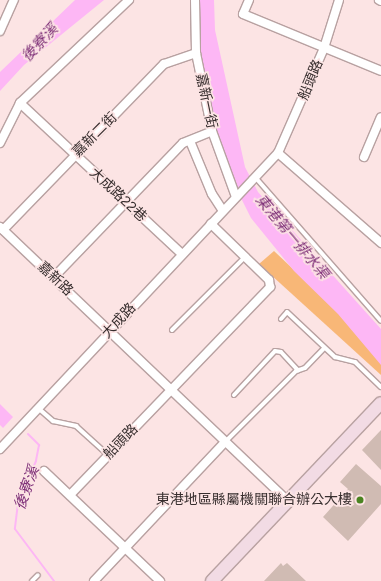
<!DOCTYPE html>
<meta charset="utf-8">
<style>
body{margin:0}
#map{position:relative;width:381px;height:581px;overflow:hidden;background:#fce4e4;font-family:Figtree,"Noto Sans TC",sans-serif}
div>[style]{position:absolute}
.green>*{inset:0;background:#f8b777}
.water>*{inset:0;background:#fdb7f5}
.stream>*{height:2px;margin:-1px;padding:0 1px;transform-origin:1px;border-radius:1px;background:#fdb7f5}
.building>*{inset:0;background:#d0bbb3}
.roads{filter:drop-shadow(1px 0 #b8a1a1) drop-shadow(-1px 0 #b8a1a1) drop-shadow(0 1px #b8a1a1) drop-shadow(0 -1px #b8a1a1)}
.service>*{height:4px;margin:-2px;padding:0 2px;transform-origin:2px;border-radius:2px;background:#fff}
.minor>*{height:8px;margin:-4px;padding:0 4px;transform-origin:4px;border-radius:4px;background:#fff}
.secondary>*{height:12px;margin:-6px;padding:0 6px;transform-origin:6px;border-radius:6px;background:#f2dbe4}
.dots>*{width:11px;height:11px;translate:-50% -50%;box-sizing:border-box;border:2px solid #fce4e4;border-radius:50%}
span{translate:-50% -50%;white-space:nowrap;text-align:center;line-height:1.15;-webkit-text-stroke:3.5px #fce4e4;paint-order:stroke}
.street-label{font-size:14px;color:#372e2e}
.poi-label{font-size:14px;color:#372e2e}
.right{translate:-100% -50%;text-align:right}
.water-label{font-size:15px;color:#7e2f78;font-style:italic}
</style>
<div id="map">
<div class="green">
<i style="clip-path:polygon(274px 251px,345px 318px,381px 361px,381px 375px,259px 264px)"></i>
</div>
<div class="water">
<i style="clip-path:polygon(75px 0,104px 0,24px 65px,0 91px,0 72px)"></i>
<i style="clip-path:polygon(196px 0,214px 0,215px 30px,245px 167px,258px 192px,381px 329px,381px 365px,338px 314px,294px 271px,251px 218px,234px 184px,214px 128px,196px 28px)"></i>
<i style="clip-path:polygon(0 404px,13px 417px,3px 428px,0 425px)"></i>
</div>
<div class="stream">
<i style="left:28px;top:434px;width:16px;rotate:45deg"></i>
<i style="left:39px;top:445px;width:16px;rotate:101deg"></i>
<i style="left:36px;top:461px;width:46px;rotate:113.2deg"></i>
<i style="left:18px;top:503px;width:26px;rotate:97deg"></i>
<i style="left:15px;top:529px;width:65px;rotate:53.1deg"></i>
</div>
<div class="building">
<i style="clip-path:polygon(381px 430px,381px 470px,362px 450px)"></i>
<i style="clip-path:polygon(356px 464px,381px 486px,381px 504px,348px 541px,323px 517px,348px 489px,340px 482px)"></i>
<i style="clip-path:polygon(281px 563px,283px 566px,287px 563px,306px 581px,264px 581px)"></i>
</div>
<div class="roads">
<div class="service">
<i style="left:255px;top:177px;width:191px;rotate:48.8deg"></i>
<i style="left:281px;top:319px;width:9px;rotate:-49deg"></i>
<i style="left:287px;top:312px;width:66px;rotate:43.2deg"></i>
<i style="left:335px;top:357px;width:21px;rotate:14deg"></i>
<i style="left:355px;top:362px;width:36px;rotate:44deg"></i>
<i style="left:172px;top:330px;width:103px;rotate:-45deg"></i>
<i style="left:234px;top:395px;width:60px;rotate:-47deg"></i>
<i style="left:275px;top:351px;width:6px;rotate:9deg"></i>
<i style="left:281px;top:352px;width:25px;rotate:47deg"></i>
<i style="left:38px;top:408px;width:20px;rotate:41deg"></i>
<i style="left:53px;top:421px;width:24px;rotate:12deg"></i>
<i style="left:76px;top:426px;width:43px;rotate:42.2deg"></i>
<i style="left:225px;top:442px;width:100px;rotate:-45deg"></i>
<i style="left:296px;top:371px;width:9px;rotate:-18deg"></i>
<i style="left:305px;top:368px;width:28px;rotate:-46deg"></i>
<i style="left:32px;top:581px;width:8px;rotate:-45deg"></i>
</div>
<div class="minor">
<i style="left:195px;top:0;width:53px;rotate:88.9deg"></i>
<i style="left:196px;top:53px;width:80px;rotate:78.4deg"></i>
<i style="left:212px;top:131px;width:70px;rotate:70deg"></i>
<i style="left:249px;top:0;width:15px;rotate:113deg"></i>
<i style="left:243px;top:14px;width:149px;rotate:22.4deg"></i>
<i style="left:379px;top:0;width:2px;rotate:27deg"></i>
<i style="left:0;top:31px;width:34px;rotate:-66deg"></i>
<i style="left:20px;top:103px;width:221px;rotate:43deg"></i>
<i style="left:190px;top:141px;width:57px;rotate:67.5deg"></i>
<i style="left:212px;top:194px;width:20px;rotate:57deg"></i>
<i style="left:0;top:143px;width:45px;rotate:-63.4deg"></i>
<i style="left:20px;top:103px;width:150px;rotate:-43.4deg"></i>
<i style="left:278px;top:153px;width:137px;rotate:41.1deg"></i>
<i style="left:364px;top:157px;width:43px;rotate:-67deg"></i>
<i style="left:0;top:227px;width:398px;rotate:43.6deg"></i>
<i style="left:3px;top:230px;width:231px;rotate:-45.9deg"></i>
<i style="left:164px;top:64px;width:34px;rotate:-19deg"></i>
<i style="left:53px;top:278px;width:187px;rotate:-46.1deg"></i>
<i style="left:183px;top:143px;width:31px;rotate:-22deg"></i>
<i style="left:0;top:449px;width:406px;rotate:-46.8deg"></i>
<i style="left:278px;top:153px;width:115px;rotate:-66.3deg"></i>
<i style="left:324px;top:48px;width:50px;rotate:-72.6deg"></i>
<i style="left:44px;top:471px;width:160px;rotate:43.5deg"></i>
<i style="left:70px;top:495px;width:289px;rotate:-46.1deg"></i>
<i style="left:270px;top:287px;width:7px;rotate:-98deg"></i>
<i style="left:269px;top:280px;width:81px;rotate:-136deg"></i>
<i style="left:94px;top:581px;width:191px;rotate:-46.7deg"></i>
</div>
<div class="secondary">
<i style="left:212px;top:581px;width:245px;rotate:-46.5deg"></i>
</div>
</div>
<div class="dots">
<i style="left:360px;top:500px;background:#4a8421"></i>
</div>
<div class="street-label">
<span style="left:311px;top:80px;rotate:-67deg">船頭路</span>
<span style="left:206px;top:101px;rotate:78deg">嘉新一街</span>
<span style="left:95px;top:135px;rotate:-45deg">嘉新二街</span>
<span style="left:118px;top:195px;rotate:43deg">大成路22巷</span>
<span style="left:55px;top:279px;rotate:43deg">嘉新路</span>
<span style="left:119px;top:321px;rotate:-47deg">大成路</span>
<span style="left:121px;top:442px;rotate:-46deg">船頭路</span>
</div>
<div class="poi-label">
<span class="right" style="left:352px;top:500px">東港地區縣屬機關聯合辦公大樓</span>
</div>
<div class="water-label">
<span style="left:40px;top:43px;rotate:-47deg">後寮溪</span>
<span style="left:292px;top:237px;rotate:50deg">東港第一排水渠</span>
<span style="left:27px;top:488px;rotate:-70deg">後寮溪</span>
</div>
</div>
